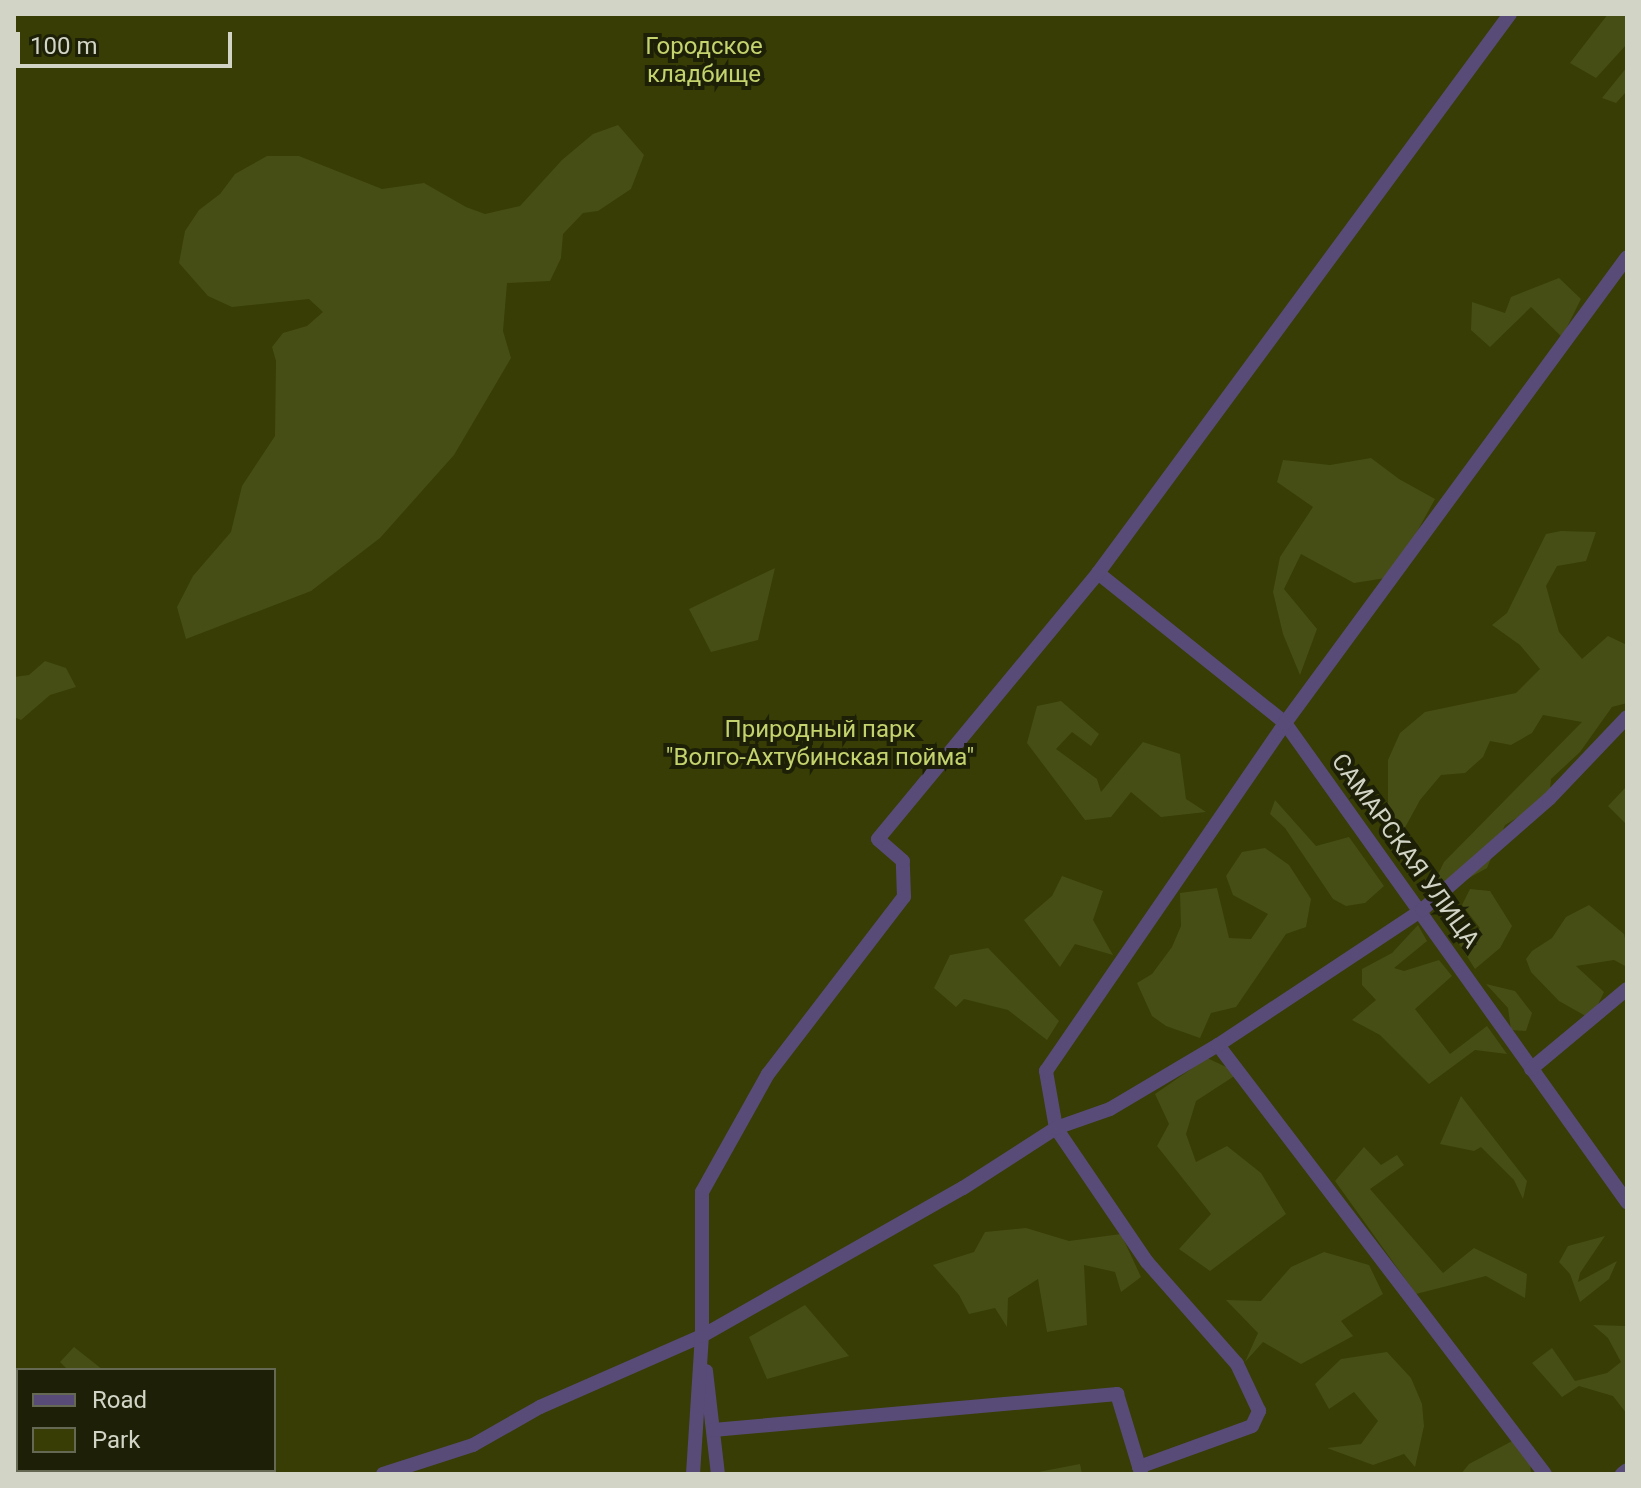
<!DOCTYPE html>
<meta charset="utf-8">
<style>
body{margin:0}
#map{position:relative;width:1641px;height:1488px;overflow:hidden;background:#1d2007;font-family:Roboto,sans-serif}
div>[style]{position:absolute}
.green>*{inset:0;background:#373d04}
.forest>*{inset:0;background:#474e15}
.minor>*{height:14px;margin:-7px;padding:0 7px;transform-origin:7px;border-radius:7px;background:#584b77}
span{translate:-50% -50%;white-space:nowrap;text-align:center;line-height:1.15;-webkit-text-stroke:8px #1d2007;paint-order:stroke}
.park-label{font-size:24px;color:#c4d36d}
.street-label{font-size:24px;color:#d2d5c6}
.frame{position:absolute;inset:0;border:16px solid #d2d5c6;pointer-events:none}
.legend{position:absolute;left:16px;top:1368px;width:260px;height:104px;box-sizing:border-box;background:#1d2007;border:2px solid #656853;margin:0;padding:10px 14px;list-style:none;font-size:24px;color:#d2d5c6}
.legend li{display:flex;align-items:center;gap:16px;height:40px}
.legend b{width:40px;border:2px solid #656853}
.scale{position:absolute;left:16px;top:32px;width:216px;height:36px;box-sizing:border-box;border:4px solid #d2d5c6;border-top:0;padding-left:10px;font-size:24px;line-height:28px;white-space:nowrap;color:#d2d5c6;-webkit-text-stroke:6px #1d2007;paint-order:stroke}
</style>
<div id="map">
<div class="green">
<i style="clip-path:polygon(evenodd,14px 14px,1627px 14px,1627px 1474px,14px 1474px,14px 14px,18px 1370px,274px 1370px,274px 1470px,18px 1470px,18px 1370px)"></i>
</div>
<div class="forest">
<i style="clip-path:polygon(1608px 14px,1627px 14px,1627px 44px,1596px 78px,1570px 63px)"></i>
<i style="clip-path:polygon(1627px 67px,1627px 91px,1616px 103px,1602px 98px)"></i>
<i style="clip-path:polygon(618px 125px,644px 155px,631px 189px,598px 211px,583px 213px,563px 234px,561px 258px,550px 281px,507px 283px,503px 331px,511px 358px,454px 455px,380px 538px,311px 591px,186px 639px,177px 607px,193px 576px,231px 532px,242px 486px,275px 436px,276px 361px,272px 347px,283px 333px,307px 326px,323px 312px,309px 299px,232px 307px,208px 296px,179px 263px,185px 231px,199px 210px,220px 194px,235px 174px,267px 156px,299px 156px,382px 189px,424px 183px,466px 207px,485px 214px,520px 206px,562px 160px,593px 134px)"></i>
<i style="clip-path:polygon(1559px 278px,1581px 299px,1562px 337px,1531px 307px,1490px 347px,1471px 330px,1472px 302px,1505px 313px,1511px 297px)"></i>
<i style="clip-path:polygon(1371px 458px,1399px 479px,1435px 499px,1392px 577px,1354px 583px,1301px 554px,1284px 589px,1317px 629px,1300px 675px,1283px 634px,1273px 592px,1280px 557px,1313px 507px,1277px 482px,1283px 460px,1330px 465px)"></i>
<i style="clip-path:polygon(1561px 531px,1596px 532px,1586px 561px,1557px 566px,1546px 586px,1559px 632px,1582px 659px,1608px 636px,1627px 645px,1627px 703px,1612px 707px,1580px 752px,1551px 779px,1549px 799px,1505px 825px,1487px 868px,1442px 893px,1432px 887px,1444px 862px,1582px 722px,1543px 715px,1532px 733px,1511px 745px,1490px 741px,1483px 757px,1465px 773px,1441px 775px,1420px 800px,1402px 833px,1388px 815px,1388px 760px,1400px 733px,1425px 712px,1516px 693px,1540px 669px,1520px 645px,1492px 625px,1507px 613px,1546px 534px)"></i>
<i style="clip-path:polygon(775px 568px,758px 640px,711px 652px,689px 609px)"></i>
<i style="clip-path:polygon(45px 661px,66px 668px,76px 687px,50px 695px,21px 720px,14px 717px,14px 677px,29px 675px)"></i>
<i style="clip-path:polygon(1061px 701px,1099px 734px,1091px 746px,1072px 732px,1056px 749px,1097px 779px,1101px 792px,1143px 742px,1180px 754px,1186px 799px,1206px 812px,1161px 817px,1131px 792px,1111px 817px,1085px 820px,1027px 743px,1037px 706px)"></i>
<i style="clip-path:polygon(1627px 786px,1627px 825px,1608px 806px)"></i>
<i style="clip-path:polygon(1275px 800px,1316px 846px,1349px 837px,1384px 886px,1365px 903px,1346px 906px,1333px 899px,1285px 828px,1270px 814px)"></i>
<i style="clip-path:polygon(1265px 848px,1289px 865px,1311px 899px,1306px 927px,1286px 934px,1236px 1007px,1211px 1013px,1200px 1038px,1166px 1026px,1152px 1016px,1137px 983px,1152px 974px,1172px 947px,1181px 926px,1180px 893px,1217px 888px,1229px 938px,1251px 939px,1268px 914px,1233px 895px,1226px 876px,1242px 852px)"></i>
<i style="clip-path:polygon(1062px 876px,1103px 891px,1093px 920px,1113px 955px,1075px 944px,1060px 967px,1024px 920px,1052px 896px)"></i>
<i style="clip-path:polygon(1470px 889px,1490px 891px,1512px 926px,1500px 948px,1475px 969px,1459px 944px,1480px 928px,1462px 905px)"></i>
<i style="clip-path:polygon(1589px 905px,1624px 934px,1627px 948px,1627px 967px,1614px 960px,1576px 966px,1604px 992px,1591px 1019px,1559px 1001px,1531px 972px,1526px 959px,1532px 951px,1552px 938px,1566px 917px)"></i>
<i style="clip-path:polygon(1418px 925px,1427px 941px,1394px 968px,1404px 971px,1439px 960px,1452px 976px,1415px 1009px,1450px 1054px,1487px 1026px,1507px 1054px,1475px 1050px,1429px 1084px,1380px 1035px,1352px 1020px,1376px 1000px,1362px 985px,1362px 969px,1392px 953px)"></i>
<i style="clip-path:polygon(988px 948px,1059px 1021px,1047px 1040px,1008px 1010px,964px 999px,956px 1007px,934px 988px,950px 955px)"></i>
<i style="clip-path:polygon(1486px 984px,1515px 991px,1532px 1013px,1526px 1031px,1511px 1030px,1508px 1008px)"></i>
<i style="clip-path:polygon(1207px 1058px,1239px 1073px,1196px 1101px,1186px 1134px,1196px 1162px,1227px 1146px,1261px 1173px,1286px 1214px,1210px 1271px,1179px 1249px,1211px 1214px,1157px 1146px,1169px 1124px,1155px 1094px)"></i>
<i style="clip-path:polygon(1461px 1096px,1527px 1181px,1523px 1199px,1514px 1180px,1481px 1147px,1474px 1151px,1440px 1144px)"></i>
<i style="clip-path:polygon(1364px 1147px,1381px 1165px,1397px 1155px,1404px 1165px,1370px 1189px,1443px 1273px,1474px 1248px,1527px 1274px,1525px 1298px,1486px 1276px,1416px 1294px,1335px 1181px)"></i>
<i style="clip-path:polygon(1026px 1228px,1069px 1241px,1121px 1234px,1141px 1277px,1121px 1292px,1115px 1272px,1084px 1265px,1087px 1325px,1047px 1332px,1038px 1279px,1008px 1298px,1007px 1327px,995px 1308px,969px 1314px,959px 1295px,933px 1265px,974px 1252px,985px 1232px)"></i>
<i style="clip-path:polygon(1605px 1236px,1580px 1273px,1578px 1282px,1617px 1261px,1609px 1279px,1580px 1302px,1570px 1274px,1559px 1262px,1568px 1246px)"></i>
<i style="clip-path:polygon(1324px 1252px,1369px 1265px,1383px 1294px,1341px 1321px,1353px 1336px,1301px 1364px,1263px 1342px,1245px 1362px,1258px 1333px,1226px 1300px,1261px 1301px,1291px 1267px)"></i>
<i style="clip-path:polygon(805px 1305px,849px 1356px,767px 1379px,749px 1337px)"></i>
<i style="clip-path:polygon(1593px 1325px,1627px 1326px,1627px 1414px,1613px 1396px,1579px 1386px,1562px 1397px,1532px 1363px,1552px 1348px,1575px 1381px,1607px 1373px,1621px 1362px,1608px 1338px)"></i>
<i style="clip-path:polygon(74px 1347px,98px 1366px,103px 1370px,68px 1370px,60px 1362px)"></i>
<i style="clip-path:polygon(1387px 1352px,1411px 1378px,1422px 1404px,1424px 1426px,1415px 1467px,1404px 1454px,1373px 1465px,1327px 1448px,1361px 1444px,1378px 1421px,1354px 1392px,1329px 1409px,1315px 1384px,1341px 1359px)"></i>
<i style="clip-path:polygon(1514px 1440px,1530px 1460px,1531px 1474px,1461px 1474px,1469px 1464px)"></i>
<i style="clip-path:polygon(1080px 1464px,1082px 1474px,1028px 1474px)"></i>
</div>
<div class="minor">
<i style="left:1098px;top:573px;width:240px;rotate:38.7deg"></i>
<i style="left:1285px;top:723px;width:589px;rotate:54.47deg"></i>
<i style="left:1218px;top:1045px;width:539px;rotate:52.68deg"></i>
<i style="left:1531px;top:1069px;width:125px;rotate:-39.8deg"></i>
<i style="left:706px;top:1371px;width:104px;rotate:83.4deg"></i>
<i style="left:713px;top:1430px;width:406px;rotate:-5.1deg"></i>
<i style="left:1117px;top:1394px;width:83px;rotate:73.1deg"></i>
<i style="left:1139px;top:1467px;width:120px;rotate:-19.9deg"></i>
<i style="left:1252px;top:1426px;width:17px;rotate:-65deg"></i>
<i style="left:1259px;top:1411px;width:52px;rotate:-115.1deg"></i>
<i style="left:1237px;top:1364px;width:136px;rotate:-131.4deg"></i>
<i style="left:1147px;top:1262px;width:162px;rotate:-124.2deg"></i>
<i style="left:1056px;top:1128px;width:58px;rotate:-100deg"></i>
<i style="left:1046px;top:1071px;width:422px;rotate:-55.5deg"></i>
<i style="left:1285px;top:723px;width:578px;rotate:-53.72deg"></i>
<i style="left:383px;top:1474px;width:95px;rotate:-17.9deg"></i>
<i style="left:473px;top:1445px;width:77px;rotate:-29.6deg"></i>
<i style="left:540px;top:1407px;width:177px;rotate:-23.7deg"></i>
<i style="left:702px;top:1336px;width:300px;rotate:-29.6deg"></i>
<i style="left:963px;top:1188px;width:111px;rotate:-32.8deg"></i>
<i style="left:1056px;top:1128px;width:57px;rotate:-19.4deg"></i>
<i style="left:1110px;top:1109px;width:126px;rotate:-30.7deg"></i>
<i style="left:1218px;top:1045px;width:245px;rotate:-33.5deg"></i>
<i style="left:1422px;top:910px;width:169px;rotate:-41.2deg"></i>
<i style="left:1549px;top:799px;width:113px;rotate:-46.4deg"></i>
<i style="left:693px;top:1474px;width:138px;rotate:-86.3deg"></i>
<i style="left:702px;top:1336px;width:144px;rotate:-90deg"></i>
<i style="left:702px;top:1192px;width:135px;rotate:-60.8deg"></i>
<i style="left:768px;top:1074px;width:223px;rotate:-52.5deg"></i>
<i style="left:904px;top:897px;width:36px;rotate:-92deg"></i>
<i style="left:903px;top:861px;width:33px;rotate:-139deg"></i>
<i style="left:878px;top:839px;width:345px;rotate:-50.4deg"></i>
<i style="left:1098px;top:573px;width:694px;rotate:-53.61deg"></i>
<i style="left:1622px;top:1474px;width:6px;rotate:-39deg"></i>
</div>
<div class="park-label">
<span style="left:704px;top:61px">Городское<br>кладбище</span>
<span style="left:820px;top:744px">Природный парк<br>"Волго-Ахтубинская пойма"</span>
</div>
<div class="street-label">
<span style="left:1405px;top:851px;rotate:54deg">САМАРСКАЯ УЛИЦА</span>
</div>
<div class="frame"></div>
<ul class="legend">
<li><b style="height:10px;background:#584b77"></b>Road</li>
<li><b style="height:22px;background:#373d04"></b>Park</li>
</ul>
<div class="scale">100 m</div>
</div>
